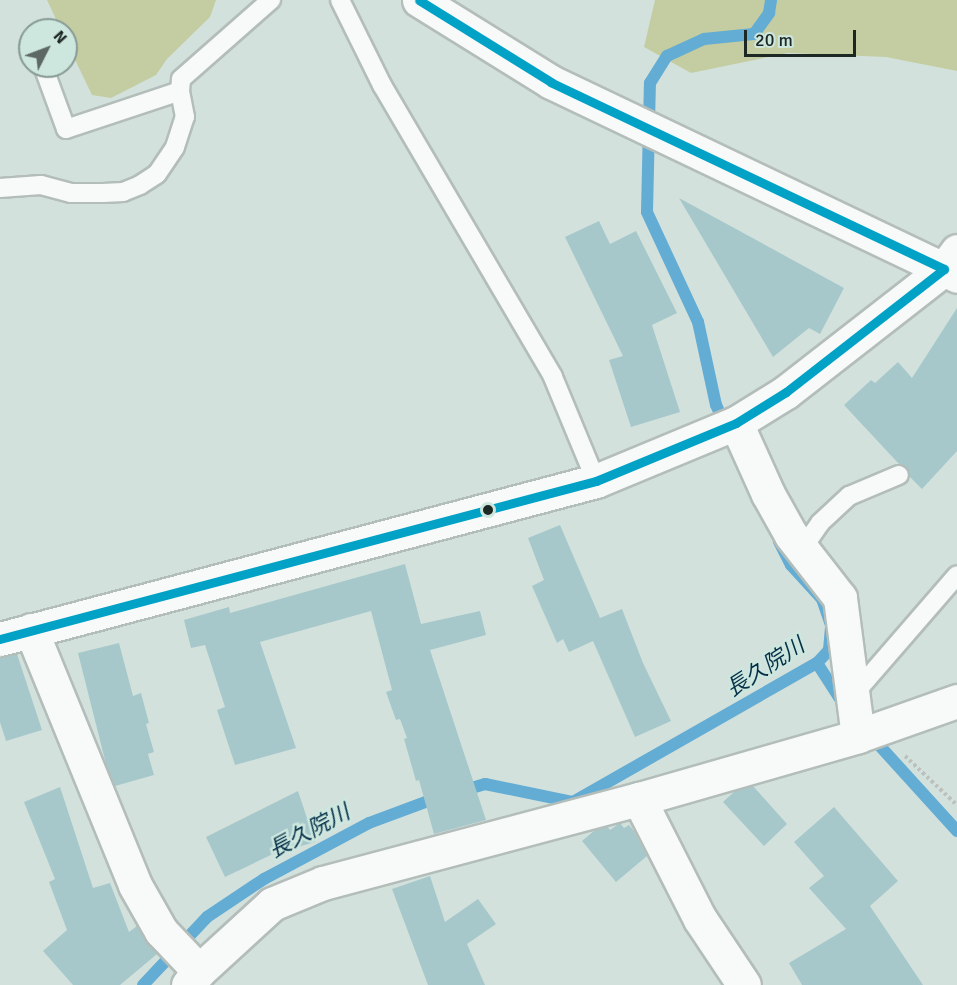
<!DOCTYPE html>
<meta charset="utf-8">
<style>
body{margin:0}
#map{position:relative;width:957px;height:985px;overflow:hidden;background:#d3e1dd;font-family:Signika,"Noto Sans JP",sans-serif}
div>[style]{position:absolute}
.green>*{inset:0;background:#c4cda1}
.stream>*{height:12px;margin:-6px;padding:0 6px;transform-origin:6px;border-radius:6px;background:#63acd4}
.building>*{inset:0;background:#a6c8ca}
.path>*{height:4px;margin-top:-2px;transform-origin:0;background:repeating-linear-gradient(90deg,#bcc1bf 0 3px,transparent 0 6px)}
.roads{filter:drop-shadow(2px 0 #b3bdba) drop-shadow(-2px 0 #b3bdba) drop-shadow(0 2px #b3bdba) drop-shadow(0 -2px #b3bdba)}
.service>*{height:18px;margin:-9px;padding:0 9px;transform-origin:9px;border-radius:9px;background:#f8fafa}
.minor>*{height:33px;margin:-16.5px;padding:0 16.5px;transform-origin:16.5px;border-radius:16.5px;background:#f8fafa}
.secondary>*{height:33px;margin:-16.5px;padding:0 16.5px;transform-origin:16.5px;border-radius:16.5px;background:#f8fafa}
.primary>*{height:33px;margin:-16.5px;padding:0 16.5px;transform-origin:16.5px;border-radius:16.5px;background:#f8fafa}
.bus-1>*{height:9px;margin:-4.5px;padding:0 4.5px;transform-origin:4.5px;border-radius:4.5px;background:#01a2c6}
.dots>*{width:16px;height:16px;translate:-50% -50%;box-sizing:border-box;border:3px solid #cde7df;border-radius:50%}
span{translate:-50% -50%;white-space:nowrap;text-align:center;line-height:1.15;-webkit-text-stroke:5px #cde7df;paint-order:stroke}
.water-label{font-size:22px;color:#053048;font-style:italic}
.north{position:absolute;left:18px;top:18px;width:60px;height:60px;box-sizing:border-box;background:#cde7df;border:2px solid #879a94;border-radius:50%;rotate:48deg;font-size:16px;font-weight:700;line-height:24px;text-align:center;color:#1d2724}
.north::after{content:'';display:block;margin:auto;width:21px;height:27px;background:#5d6865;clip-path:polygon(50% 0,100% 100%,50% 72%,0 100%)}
.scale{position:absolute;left:744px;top:30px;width:112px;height:27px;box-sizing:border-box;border:3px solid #1d2724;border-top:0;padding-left:8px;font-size:18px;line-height:21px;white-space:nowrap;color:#1d2724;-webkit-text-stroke:4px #cde7df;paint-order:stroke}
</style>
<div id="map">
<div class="green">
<i style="clip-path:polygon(47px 0,216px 0,210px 17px,167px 59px,156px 75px,111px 98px,92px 95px,66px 41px,66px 30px,61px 30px)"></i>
<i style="clip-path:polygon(655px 0,957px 0,957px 71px,886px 57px,788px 53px,691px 73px,644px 47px)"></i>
</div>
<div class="stream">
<i style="left:725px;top:425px;width:22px;rotate:-114deg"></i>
<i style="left:716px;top:405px;width:85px;rotate:-102.2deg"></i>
<i style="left:698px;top:322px;width:121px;rotate:-114.9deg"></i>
<i style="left:647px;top:212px;width:129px;rotate:-88.7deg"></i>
<i style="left:650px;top:83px;width:32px;rotate:-58deg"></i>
<i style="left:667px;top:56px;width:41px;rotate:-24.7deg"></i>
<i style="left:704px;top:39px;width:50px;rotate:-5.7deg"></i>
<i style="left:754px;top:34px;width:26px;rotate:-54deg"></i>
<i style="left:769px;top:13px;width:13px;rotate:-81deg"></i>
<i style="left:817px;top:663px;width:54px;rotate:57.2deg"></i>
<i style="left:869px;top:734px;width:131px;rotate:47.8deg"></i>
<i style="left:462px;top:791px;width:24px;rotate:-17deg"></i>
<i style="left:485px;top:784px;width:90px;rotate:11.6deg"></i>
<i style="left:573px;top:802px;width:281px;rotate:-29.7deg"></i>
<i style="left:817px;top:663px;width:18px;rotate:-47deg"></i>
<i style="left:829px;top:650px;width:25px;rotate:-85deg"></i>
<i style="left:831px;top:625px;width:28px;rotate:-109deg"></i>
<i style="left:822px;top:599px;width:46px;rotate:-132.4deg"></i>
<i style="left:791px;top:565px;width:27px;rotate:-117deg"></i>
<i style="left:143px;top:985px;width:93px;rotate:-46.7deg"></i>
<i style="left:207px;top:917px;width:69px;rotate:-33.7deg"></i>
<i style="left:264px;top:879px;width:119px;rotate:-28.1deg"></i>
<i style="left:369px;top:823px;width:75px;rotate:-20.4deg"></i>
</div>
<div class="building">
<i style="clip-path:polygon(679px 198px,844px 288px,820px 334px,809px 328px,773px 357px)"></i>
<i style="clip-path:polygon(599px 221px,610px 244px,636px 231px,677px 313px,652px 325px,680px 412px,631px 427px,609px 360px,623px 356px,565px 237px)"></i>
<i style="clip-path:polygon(957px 308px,957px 451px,922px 489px,910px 477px,906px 466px,899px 464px,844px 405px,871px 380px,875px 383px,898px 362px,912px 378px)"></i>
<i style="clip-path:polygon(560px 525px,600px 618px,622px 609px,643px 663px,671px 721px,635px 737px,593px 641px,569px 652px,563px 639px,557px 643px,532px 586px,544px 580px,528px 538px)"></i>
<i style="clip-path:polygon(405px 564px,421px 624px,480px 611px,486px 635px,430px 650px,486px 820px,434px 834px,419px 780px,416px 781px,404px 739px,407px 738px,400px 719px,396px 720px,386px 692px,392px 690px,371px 611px,260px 642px,296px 748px,235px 765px,217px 710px,225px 707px,205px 645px,191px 648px,184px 620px,229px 607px,230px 613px)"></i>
<i style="clip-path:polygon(119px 643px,133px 696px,141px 693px,149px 723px,146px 724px,154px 752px,148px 754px,154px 775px,115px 786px,106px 764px,78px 653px)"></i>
<i style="clip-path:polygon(17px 654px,42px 730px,6px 741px,0 722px,0 657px)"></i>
<i style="clip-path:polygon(753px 786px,787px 824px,764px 846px,723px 802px,735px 791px)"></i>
<i style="clip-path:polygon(60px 787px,93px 888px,110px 883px,129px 932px,137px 926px,157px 954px,120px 985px,73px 985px,43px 951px,67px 930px,49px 882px,55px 879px,24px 802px)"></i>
<i style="clip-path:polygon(298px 791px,315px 842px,273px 854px,225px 877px,206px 837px)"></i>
<i style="clip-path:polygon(834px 807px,898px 881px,870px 906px,923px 985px,802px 985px,789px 963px,846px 929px,809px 888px,824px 876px,794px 842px)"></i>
<i style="clip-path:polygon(620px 823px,624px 828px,629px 825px,634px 831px,647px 856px,616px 882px,582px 841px,595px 830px,608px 827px,610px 830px)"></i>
<i style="clip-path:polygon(430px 876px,445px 922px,478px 899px,496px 924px,467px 944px,485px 985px,428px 985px,392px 889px)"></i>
</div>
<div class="path">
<i style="left:905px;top:756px;width:71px;rotate:43.3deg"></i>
</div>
<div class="roads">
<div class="service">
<i style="left:340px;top:0;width:95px;rotate:63.7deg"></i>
<i style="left:382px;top:85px;width:338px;rotate:59.6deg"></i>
<i style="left:553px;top:377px;width:113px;rotate:67.5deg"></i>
<i style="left:43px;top:66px;width:67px;rotate:69.9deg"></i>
<i style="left:66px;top:129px;width:120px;rotate:-18.4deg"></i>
<i style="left:180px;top:91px;width:12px;rotate:-85deg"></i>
<i style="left:181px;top:79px;width:120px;rotate:-41.3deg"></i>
<i style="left:0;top:188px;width:41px;rotate:-4.2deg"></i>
<i style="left:41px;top:185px;width:31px;rotate:15deg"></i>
<i style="left:71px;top:193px;width:32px"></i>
<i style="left:103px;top:193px;width:20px;rotate:-3deg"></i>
<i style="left:123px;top:192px;width:18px;rotate:-22deg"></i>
<i style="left:140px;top:185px;width:20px;rotate:-33deg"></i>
<i style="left:157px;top:174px;width:32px;rotate:-56deg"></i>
<i style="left:175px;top:147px;width:32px;rotate:-72deg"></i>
<i style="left:185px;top:117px;width:26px;rotate:-101deg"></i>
<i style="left:802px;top:549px;width:32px;rotate:-55deg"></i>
<i style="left:820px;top:523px;width:40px;rotate:-43deg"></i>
<i style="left:849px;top:496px;width:54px;rotate:-22.8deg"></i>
<i style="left:854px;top:694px;width:157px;rotate:-49.1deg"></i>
</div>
<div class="minor">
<i style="left:944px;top:269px;width:22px;rotate:-54deg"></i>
<i style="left:736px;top:423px;width:78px;rotate:65.7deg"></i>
<i style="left:768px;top:494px;width:47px;rotate:60.7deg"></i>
<i style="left:791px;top:535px;width:80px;rotate:52.1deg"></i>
<i style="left:840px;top:598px;width:139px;rotate:82.6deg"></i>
<i style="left:31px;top:630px;width:275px;rotate:67.8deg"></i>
<i style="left:135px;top:885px;width:53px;rotate:60.5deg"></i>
<i style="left:161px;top:931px;width:55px;rotate:46.5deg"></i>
<i style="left:639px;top:799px;width:135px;rotate:63.1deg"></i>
<i style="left:700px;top:919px;width:79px;rotate:56.3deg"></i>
<i style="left:188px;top:985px;width:18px;rotate:-52deg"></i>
<i style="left:199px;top:971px;width:99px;rotate:-42.5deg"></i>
<i style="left:272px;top:904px;width:55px;rotate:-22.4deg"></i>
<i style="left:323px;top:883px;width:327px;rotate:-14.9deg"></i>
<i style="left:639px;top:799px;width:228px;rotate:-16deg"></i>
<i style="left:858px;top:736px;width:105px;rotate:-19.5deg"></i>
</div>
<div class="secondary">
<i style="left:0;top:639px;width:617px;rotate:-14.85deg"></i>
<i style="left:596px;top:481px;width:152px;rotate:-22.5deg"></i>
<i style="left:736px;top:423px;width:59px;rotate:-31.8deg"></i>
<i style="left:786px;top:392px;width:200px;rotate:-37.9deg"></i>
</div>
<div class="primary">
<i style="left:419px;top:0;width:155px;rotate:31.8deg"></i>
<i style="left:551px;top:82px;width:450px;rotate:25.5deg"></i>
</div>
</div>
<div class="bus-1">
<i style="left:0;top:639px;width:617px;rotate:-14.85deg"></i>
<i style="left:596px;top:481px;width:152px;rotate:-22.5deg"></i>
<i style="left:736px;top:423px;width:59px;rotate:-31.8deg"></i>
<i style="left:786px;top:392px;width:200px;rotate:-37.9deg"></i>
<i style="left:944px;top:269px;width:435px;rotate:-154.6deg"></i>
<i style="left:551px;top:82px;width:155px;rotate:-148.2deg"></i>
</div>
<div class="dots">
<i style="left:488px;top:510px;background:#1d2724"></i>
</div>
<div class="water-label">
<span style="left:765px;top:667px;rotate:-33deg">長久院川</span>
<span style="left:309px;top:831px;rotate:-28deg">長久院川</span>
</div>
<div class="north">N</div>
<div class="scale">20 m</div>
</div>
